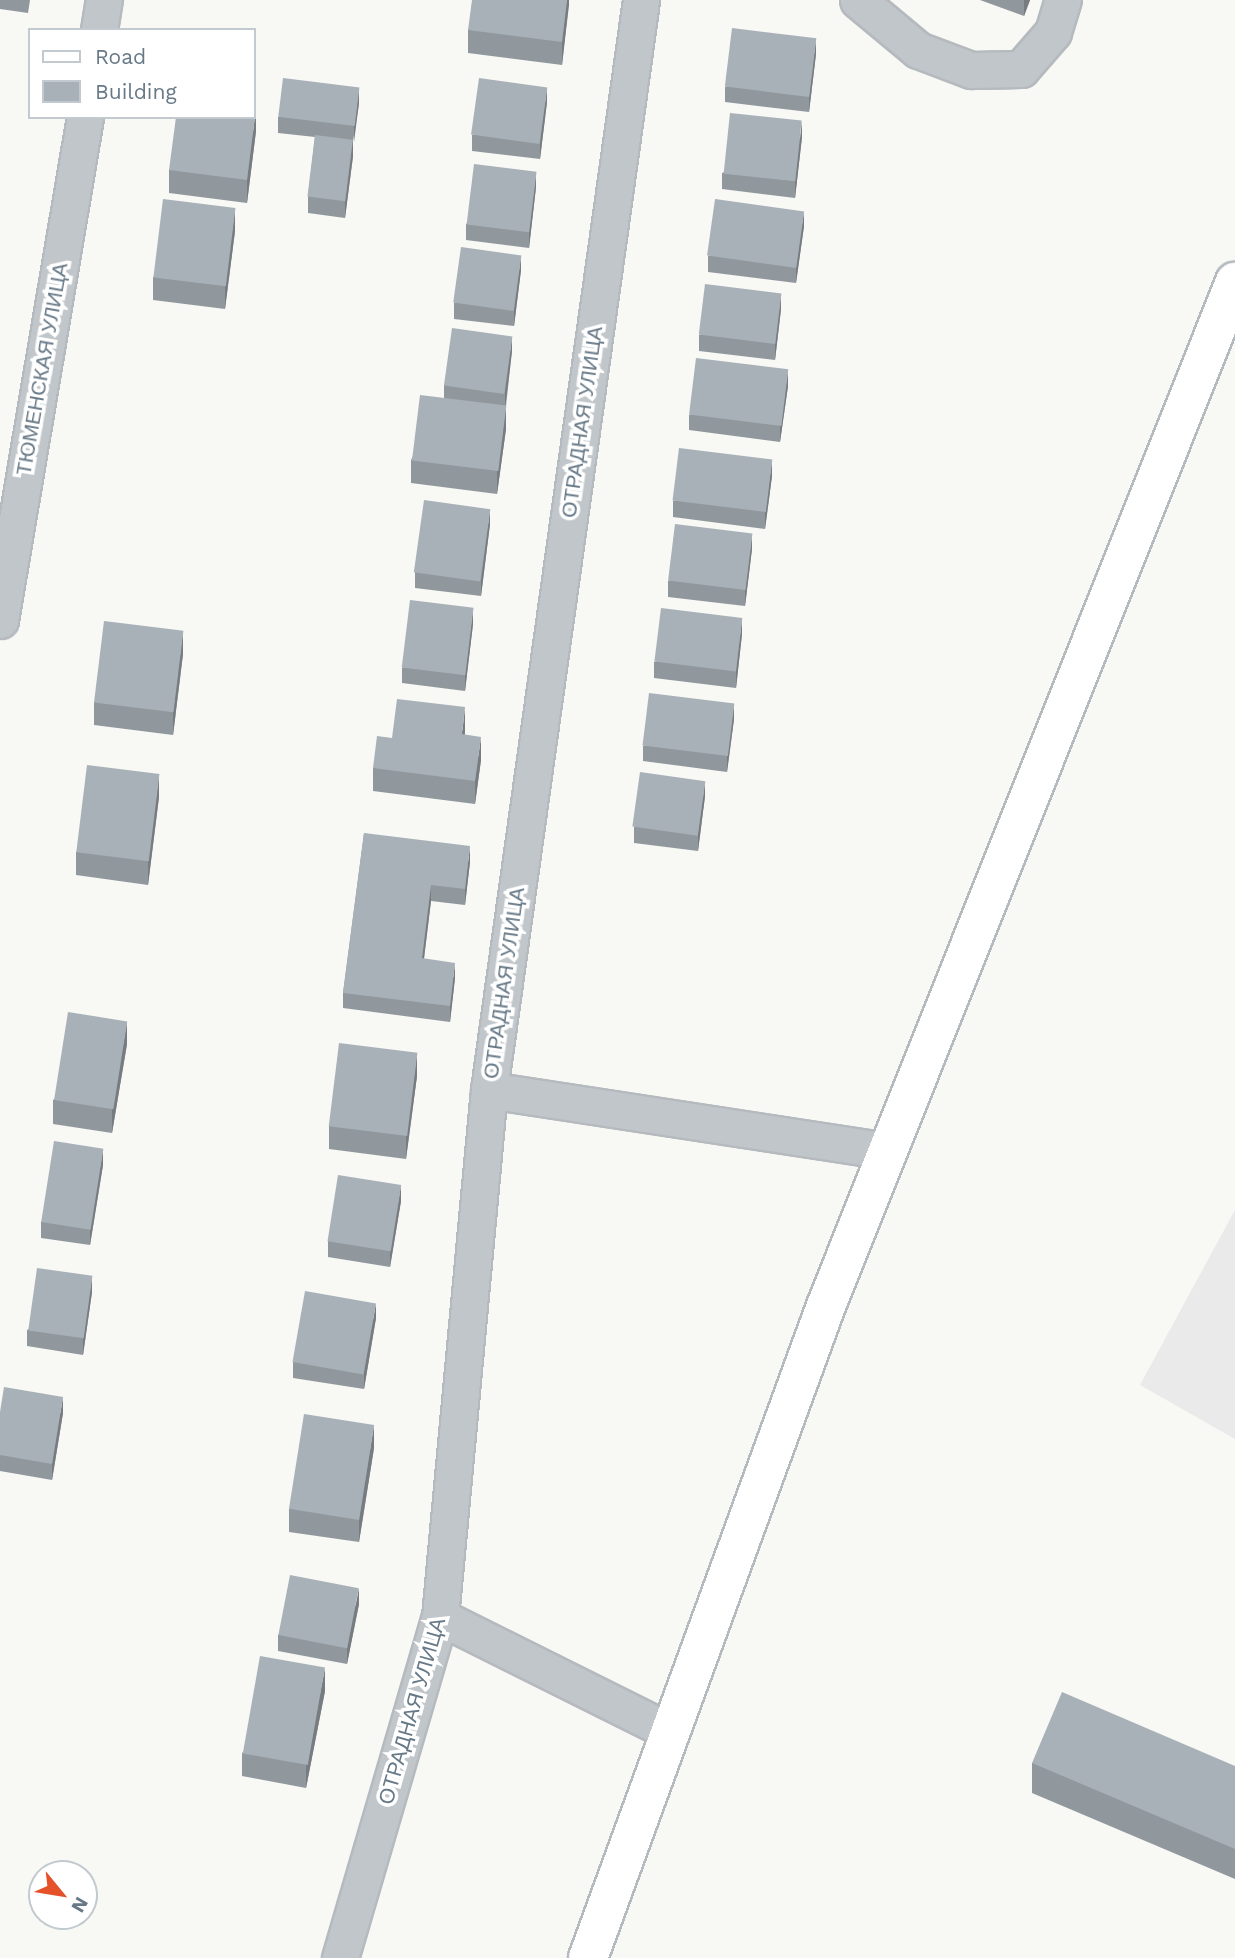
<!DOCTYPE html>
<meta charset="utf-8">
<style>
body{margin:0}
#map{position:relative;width:1235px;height:1958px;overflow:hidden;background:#f8f8f5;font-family:"Work Sans",sans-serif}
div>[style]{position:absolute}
.built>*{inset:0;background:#e9eae9}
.roads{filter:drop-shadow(2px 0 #b5babe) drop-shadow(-2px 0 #b5babe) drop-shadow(0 2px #b5babe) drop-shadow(0 -2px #b5babe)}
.minor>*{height:35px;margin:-17.5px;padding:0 17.5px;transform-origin:17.5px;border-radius:17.5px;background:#c1c6ca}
.major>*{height:38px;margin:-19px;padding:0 19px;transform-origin:19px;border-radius:19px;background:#fff}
.wall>*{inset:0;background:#90989d}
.shaded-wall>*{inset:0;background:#767c80}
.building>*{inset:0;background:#a8b1b7;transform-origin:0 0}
span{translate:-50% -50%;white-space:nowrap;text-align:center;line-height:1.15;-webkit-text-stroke:7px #fff;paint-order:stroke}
.street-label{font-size:21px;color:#677987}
.legend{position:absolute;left:28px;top:28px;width:228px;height:91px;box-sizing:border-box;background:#fff;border:2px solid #c2c9cf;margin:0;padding:9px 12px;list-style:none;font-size:21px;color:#677987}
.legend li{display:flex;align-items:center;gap:14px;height:35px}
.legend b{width:35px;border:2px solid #c2c9cf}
.north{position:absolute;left:28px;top:1860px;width:70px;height:70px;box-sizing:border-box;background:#fff;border:2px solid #c2c9cf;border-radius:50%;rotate:120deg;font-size:19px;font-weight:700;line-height:28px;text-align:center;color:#677987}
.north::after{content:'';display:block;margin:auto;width:24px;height:32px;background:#e55129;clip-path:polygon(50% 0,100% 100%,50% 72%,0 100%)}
</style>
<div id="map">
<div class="built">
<i style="clip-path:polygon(1235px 1210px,1235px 1439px,1140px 1385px)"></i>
</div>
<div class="roads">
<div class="minor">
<i style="left:858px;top:0;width:78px;rotate:39.8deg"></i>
<i style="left:918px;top:50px;width:57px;rotate:20.7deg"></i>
<i style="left:971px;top:70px;width:50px;rotate:-1.1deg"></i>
<i style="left:1021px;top:69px;width:49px;rotate:-49.1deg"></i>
<i style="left:1053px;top:32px;width:34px;rotate:-73deg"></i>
<i style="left:99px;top:30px;width:30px;rotate:-81deg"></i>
<i style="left:0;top:620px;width:510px;rotate:-80.41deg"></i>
<i style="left:489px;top:1090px;width:404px;rotate:8.7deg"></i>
<i style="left:440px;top:1617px;width:258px;rotate:26.5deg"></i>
<i style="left:340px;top:1958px;width:355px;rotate:-73.7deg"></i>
<i style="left:440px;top:1617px;width:529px;rotate:-84.69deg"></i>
<i style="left:489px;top:1090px;width:1101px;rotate:-82.06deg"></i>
</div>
<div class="major">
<i style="left:588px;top:1958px;width:694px;rotate:-69.95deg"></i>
<i style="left:826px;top:1306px;width:1103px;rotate:-68.23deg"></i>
</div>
</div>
<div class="wall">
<i style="clip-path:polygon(0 0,30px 0,28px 13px,0 9px)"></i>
<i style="clip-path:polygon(569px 0,562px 65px,468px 53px,468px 30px)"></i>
<i style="clip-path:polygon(980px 0,1030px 0,1024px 16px)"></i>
<i style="clip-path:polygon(816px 54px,809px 112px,725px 102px,725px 87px)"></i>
<i style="clip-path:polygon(547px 102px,540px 159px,472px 151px,472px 135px)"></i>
<i style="clip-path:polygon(359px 103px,353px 142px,353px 156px,345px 218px,308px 213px,308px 197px,315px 137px,278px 133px,278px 117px)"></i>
<i style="clip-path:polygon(256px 131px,247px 203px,169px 193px,169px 170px)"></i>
<i style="clip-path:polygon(802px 137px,795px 198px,722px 189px,722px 173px)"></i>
<i style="clip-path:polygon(536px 187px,529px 248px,466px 240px,466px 224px)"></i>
<i style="clip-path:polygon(804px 226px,796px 283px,708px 272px,708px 256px)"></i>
<i style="clip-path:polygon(235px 231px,225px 309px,153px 300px,153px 277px)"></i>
<i style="clip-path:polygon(521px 270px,514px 326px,454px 319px,454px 303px)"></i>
<i style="clip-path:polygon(781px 309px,775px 360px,699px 351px,699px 335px)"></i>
<i style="clip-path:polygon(512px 351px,506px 406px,506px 429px,497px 494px,411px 483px,411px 460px,444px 398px,444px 385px)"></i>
<i style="clip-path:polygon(788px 386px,780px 442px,689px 430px,689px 415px)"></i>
<i style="clip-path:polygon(772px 476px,765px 529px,673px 517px,673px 501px)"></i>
<i style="clip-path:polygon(490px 524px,481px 596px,415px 588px,415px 572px)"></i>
<i style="clip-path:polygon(752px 549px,745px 606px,668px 597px,668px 581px)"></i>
<i style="clip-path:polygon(473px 624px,465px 691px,402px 683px,402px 668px)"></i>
<i style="clip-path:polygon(742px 634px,736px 688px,654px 678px,654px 662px)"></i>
<i style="clip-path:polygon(183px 654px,173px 735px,94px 725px,94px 702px)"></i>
<i style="clip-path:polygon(734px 719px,727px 772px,643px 761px,643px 746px)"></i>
<i style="clip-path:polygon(465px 730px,465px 735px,481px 760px,475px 804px,373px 791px,373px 768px,392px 738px)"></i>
<i style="clip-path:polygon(705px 796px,698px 851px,634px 843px,634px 827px)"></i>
<i style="clip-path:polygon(159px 797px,148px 885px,76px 875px,76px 852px)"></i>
<i style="clip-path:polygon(364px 833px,470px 862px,465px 905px,431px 901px,424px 959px,455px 978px,450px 1022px,343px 1008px,343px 993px)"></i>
<i style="clip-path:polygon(127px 1044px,112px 1133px,53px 1124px,53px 1100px)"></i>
<i style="clip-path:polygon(417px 1076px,406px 1159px,329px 1149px,329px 1126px)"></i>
<i style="clip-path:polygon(103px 1165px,90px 1245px,41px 1238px,41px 1222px)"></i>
<i style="clip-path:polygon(401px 1201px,390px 1267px,328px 1257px,328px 1241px)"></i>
<i style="clip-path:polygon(92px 1292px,83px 1355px,27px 1346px,27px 1330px)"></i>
<i style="clip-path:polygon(376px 1318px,364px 1389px,293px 1378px,293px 1362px)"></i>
<i style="clip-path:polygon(0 1412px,63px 1413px,52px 1480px,0 1471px)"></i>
<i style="clip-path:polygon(374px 1448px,359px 1542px,289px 1532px,289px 1509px)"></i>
<i style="clip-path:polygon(359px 1604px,347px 1664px,278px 1651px,278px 1635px)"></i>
<i style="clip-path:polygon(325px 1691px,306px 1788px,242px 1776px,242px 1753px)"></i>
<i style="clip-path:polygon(1032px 1763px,1235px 1766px,1235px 1879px,1032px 1793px)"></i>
</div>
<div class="shaded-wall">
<i style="clip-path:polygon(567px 0,569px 0,569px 5px,562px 65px,562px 42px)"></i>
<i style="clip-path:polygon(1024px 0,1030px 0,1024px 16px)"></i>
<i style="clip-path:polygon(816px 38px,816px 54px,809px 112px,809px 97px)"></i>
<i style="clip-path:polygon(359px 87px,359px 103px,354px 142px,354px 126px)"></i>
<i style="clip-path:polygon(547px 87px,547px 102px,540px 159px,540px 144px)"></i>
<i style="clip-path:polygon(256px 108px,256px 131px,247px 203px,247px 180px)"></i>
<i style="clip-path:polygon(802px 121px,802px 137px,795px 198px,795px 182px)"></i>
<i style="clip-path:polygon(353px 140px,353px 156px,345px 218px,345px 202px)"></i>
<i style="clip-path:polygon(536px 172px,536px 187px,529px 248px,529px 232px)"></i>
<i style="clip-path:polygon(235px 208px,235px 231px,225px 309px,225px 286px)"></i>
<i style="clip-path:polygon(804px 211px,804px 226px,796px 283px,796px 267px)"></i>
<i style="clip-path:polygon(521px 255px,521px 270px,514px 326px,514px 310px)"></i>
<i style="clip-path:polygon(781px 293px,781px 309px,775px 360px,775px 345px)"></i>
<i style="clip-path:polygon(512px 336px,512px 351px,505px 408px,505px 392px)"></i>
<i style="clip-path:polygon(788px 370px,788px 386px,780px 442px,780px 426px)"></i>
<i style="clip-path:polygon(506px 406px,506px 429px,497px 494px,497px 471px)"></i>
<i style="clip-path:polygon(772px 460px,772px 476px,765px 529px,765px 513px)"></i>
<i style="clip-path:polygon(490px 509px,490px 524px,481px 596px,481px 581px)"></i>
<i style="clip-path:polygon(752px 534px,752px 549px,745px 606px,745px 590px)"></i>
<i style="clip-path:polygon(473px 608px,473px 624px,465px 691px,465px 676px)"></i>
<i style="clip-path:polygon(742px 618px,742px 634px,736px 688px,736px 672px)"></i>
<i style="clip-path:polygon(183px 631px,183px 654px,173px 735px,173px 712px)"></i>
<i style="clip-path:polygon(734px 703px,734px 719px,727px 772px,727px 756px)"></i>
<i style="clip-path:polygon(465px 707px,465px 730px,462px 757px,462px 734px)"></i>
<i style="clip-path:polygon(481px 737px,481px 760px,475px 804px,475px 781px)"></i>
<i style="clip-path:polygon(159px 774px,159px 797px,148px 885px,148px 862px)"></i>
<i style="clip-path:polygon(705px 781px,705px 796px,698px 851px,698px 835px)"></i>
<i style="clip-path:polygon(470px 846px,470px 862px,465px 905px,465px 889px)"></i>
<i style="clip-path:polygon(431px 885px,431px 901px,422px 974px,422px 958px)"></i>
<i style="clip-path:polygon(455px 963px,455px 978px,450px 1022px,450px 1006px)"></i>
<i style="clip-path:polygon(127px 1021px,127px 1044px,112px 1133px,112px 1110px)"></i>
<i style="clip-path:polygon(417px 1053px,417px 1076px,406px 1159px,406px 1136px)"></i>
<i style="clip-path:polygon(103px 1149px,103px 1165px,90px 1245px,90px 1230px)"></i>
<i style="clip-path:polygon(401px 1185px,401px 1201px,390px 1267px,390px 1251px)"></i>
<i style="clip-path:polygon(92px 1276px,92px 1292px,83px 1355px,83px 1339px)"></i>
<i style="clip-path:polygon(376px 1303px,376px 1318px,364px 1389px,364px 1373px)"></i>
<i style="clip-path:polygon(63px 1397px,63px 1413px,52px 1480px,52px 1464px)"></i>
<i style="clip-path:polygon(374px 1425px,374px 1448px,359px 1542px,359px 1519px)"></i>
<i style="clip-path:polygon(359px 1588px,359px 1604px,347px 1664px,347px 1649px)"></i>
<i style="clip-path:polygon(325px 1668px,325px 1691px,306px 1788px,306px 1765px)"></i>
</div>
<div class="building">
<i style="clip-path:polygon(472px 0,567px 0,562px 42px,468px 30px)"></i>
<i style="left:732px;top:28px;width:85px;height:59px;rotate:7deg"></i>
<i style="left:283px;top:78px;width:77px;height:39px;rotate:7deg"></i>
<i style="left:479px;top:78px;width:69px;height:57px;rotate:8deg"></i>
<i style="clip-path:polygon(254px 107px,256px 108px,247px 180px,169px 170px,176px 117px,254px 117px)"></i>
<i style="left:730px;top:113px;width:72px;height:61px;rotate:6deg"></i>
<i style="left:315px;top:135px;width:38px;height:62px;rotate:7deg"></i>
<i style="left:474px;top:164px;width:63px;height:61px;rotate:7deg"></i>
<i style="left:163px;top:199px;width:73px;height:79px;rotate:7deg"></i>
<i style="left:715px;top:199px;width:90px;height:57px;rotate:8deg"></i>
<i style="left:461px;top:247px;width:61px;height:56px;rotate:8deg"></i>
<i style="left:705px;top:284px;width:77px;height:51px;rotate:7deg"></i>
<i style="left:452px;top:328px;width:61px;height:58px;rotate:8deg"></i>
<i style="left:696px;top:358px;width:93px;height:57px;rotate:7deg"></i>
<i style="left:420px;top:395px;width:87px;height:66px;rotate:7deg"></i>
<i style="left:679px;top:448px;width:94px;height:53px;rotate:7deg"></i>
<i style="left:424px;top:500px;width:67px;height:73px;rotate:8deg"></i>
<i style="left:675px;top:524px;width:78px;height:57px;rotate:7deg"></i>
<i style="left:410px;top:600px;width:64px;height:68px;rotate:7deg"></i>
<i style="left:661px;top:608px;width:82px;height:54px;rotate:7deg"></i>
<i style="left:104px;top:621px;width:80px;height:82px;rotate:7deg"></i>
<i style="left:649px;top:693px;width:86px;height:53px;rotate:7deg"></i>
<i style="clip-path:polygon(397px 699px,465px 707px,462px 734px,481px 737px,475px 781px,373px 768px,377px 736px,392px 738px)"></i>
<i style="left:87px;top:765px;width:73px;height:88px;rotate:7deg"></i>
<i style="left:640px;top:772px;width:66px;height:55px;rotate:8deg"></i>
<i style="clip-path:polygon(364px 833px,470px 846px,465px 889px,431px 885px,422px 958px,455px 963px,450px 1006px,343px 993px)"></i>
<i style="left:68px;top:1012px;width:60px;height:89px;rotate:9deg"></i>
<i style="left:339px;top:1043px;width:79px;height:84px;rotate:7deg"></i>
<i style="left:54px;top:1141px;width:50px;height:82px;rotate:9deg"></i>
<i style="left:338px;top:1175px;width:64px;height:67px;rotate:9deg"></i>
<i style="left:37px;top:1268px;width:56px;height:63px;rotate:8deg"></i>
<i style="left:305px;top:1291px;width:72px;height:72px;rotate:10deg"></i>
<i style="clip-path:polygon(4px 1387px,63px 1397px,52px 1464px,0 1455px,0 1412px)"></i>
<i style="left:304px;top:1414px;width:71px;height:96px;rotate:9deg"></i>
<i style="left:290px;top:1575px;width:70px;height:61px;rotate:11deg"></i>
<i style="left:260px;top:1656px;width:66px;height:99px;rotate:10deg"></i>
<i style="clip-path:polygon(1062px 1692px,1235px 1766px,1235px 1849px,1032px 1763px)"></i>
</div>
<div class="street-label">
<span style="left:42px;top:369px;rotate:-80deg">ТЮМЕНСКАЯ УЛИЦА</span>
<span style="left:582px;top:422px;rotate:-82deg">ОТРАДНАЯ УЛИЦА</span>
<span style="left:504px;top:983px;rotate:-82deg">ОТРАДНАЯ УЛИЦА</span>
<span style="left:412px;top:1711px;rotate:-74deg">ОТРАДНАЯ УЛИЦА</span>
</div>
<ul class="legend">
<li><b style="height:9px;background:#fff"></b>Road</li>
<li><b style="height:19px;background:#a8b1b7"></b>Building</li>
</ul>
<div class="north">N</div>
</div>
